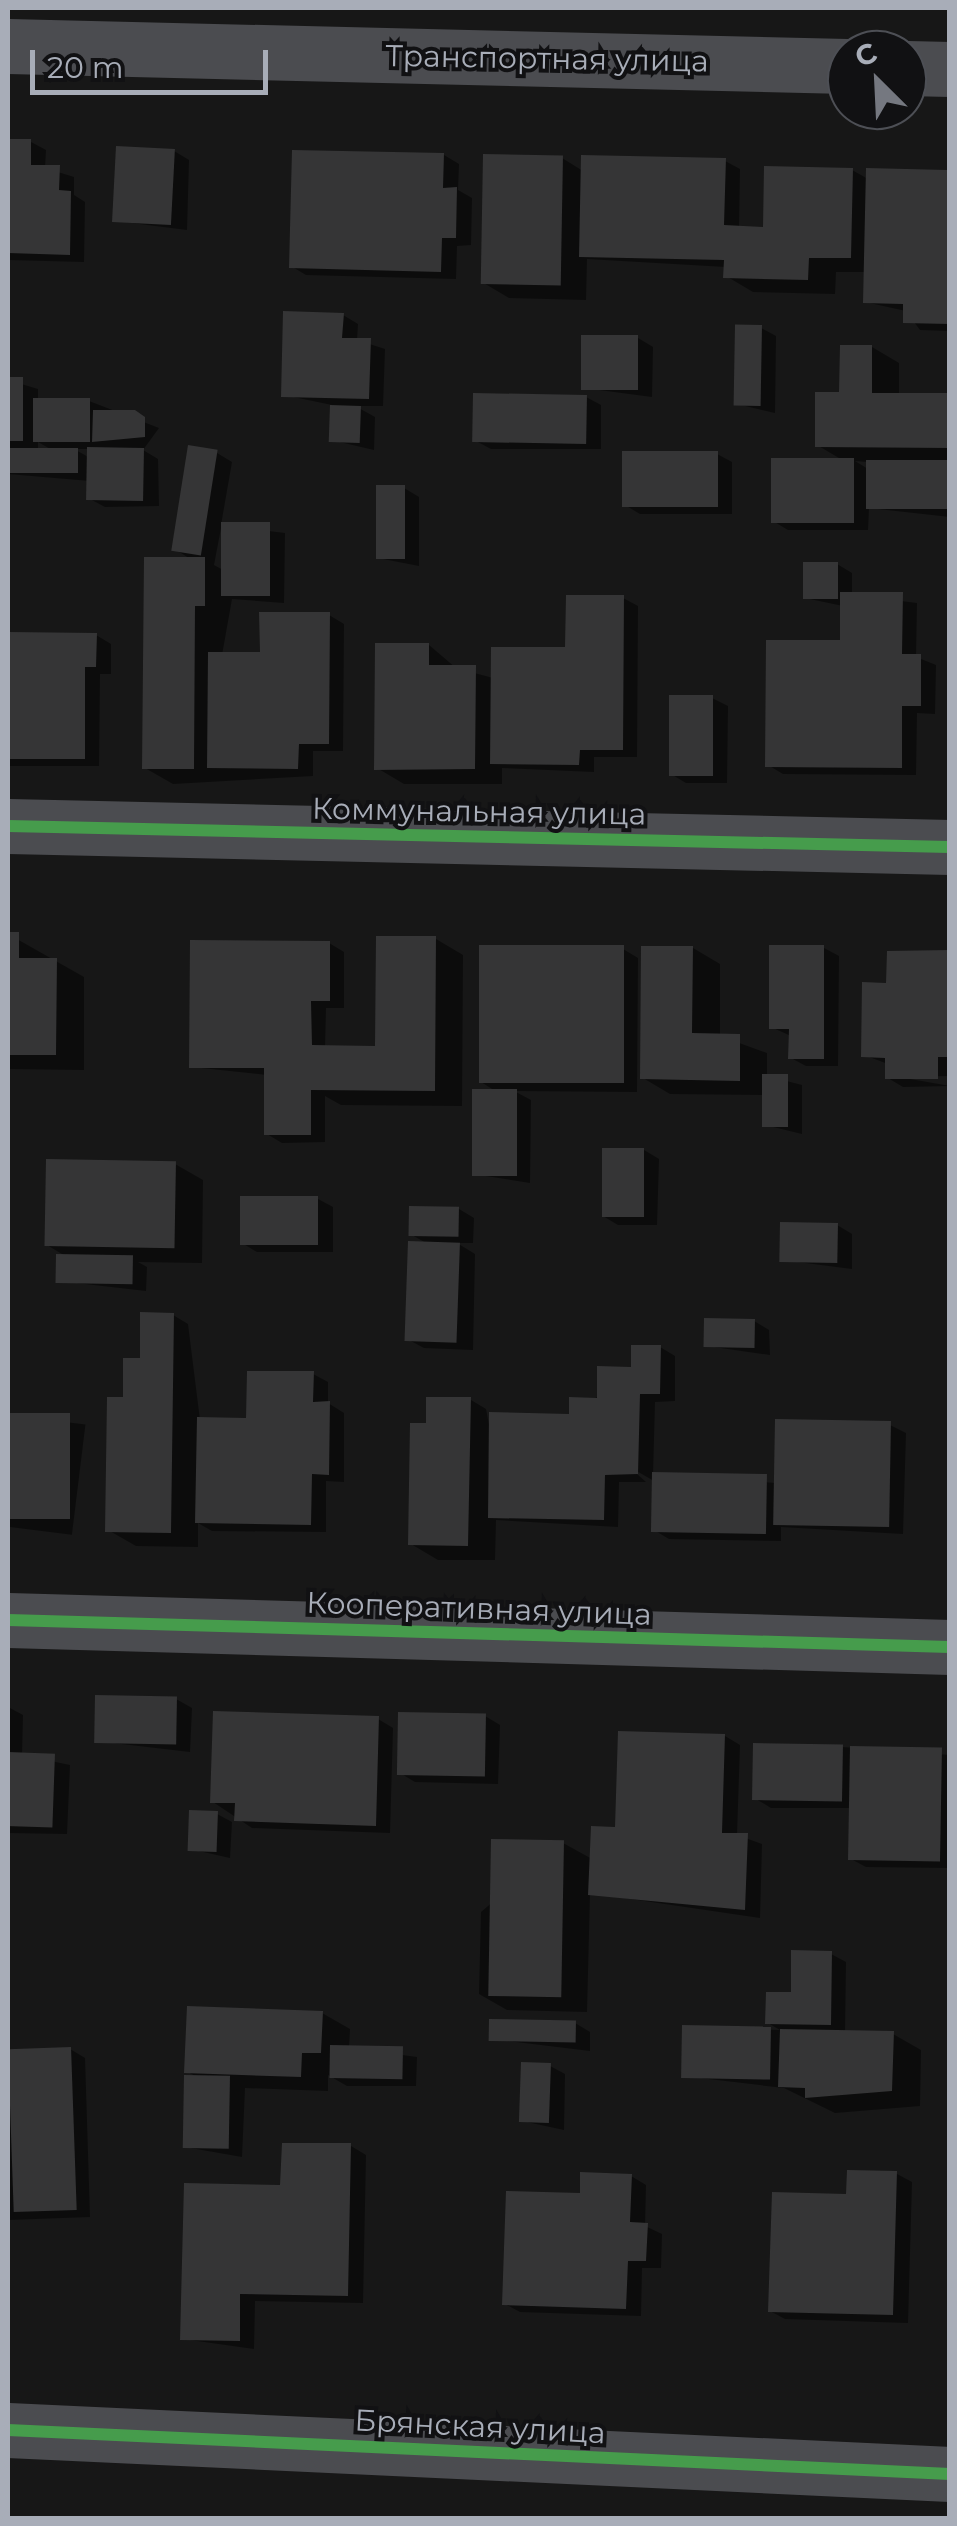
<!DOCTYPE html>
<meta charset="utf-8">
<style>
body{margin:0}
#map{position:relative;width:957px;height:2526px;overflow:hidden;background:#171717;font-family:Montserrat,sans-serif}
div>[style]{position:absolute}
.shadow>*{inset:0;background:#0007;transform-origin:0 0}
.building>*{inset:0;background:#353536;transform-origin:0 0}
.street>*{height:55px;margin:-27.5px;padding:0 27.5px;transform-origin:27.5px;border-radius:27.5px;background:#4b4c50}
.cycleway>*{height:12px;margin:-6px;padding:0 6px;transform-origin:6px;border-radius:6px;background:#469c4c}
span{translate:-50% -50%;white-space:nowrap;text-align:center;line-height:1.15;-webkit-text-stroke:8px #111113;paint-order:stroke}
.street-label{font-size:30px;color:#a8adb8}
.frame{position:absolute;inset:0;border:10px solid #a8adb8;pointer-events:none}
.north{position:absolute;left:827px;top:30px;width:100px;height:100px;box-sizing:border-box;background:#111113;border:2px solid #4d4f55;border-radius:50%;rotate:336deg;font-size:28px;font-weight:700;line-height:40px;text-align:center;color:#a8adb8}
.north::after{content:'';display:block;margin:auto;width:35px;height:45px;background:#757880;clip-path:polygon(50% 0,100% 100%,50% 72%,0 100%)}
.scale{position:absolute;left:30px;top:50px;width:238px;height:45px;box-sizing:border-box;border:5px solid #a8adb8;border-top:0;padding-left:12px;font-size:30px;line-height:35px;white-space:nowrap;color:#a8adb8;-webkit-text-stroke:8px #111113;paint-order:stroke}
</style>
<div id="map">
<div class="shadow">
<i style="clip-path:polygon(8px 141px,31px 142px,46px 150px,45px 168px,74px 177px,74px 195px,85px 202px,84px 262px,8px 260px)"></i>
<i style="clip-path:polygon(174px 151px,189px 160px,187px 230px,116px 221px)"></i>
<i style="clip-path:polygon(444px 155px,459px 164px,458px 190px,472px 198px,471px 245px,457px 246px,456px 279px,306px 275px,291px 266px)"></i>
<i style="clip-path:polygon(562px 158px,583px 171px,725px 161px,740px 169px,739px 228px,765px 229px,852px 170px,868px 179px,947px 173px,950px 331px,920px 330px,906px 311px,865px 302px,866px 272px,836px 272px,835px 294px,753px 292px,726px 276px,726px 267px,587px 259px,586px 300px,509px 298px,482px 282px)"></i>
<i style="clip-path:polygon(343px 315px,358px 324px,357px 340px,385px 349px,383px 406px,355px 406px,375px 417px,374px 450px,331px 440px,332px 405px,284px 395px)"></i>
<i style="clip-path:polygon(761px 328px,776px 336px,775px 413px,737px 404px)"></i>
<i style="clip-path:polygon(638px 338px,653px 347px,652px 397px,584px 388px)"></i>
<i style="clip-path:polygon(evenodd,872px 347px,899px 363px,899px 395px,950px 396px,950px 517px,869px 508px,868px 530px,788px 530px,773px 521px,844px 461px,817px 445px,872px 347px,855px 461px,868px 462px,868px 469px,855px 461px)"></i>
<i style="clip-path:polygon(evenodd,8px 380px,38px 389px,38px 400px,89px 401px,159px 428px,143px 450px,158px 459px,159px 506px,105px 507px,90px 499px,90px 481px,8px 474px,8px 380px,38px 442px,52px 450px,38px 450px,38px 442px,8px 380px,74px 449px,90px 449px,90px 458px,74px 449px)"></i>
<i style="clip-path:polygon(586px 397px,601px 405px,601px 449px,491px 449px,476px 441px)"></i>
<i style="clip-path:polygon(evenodd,217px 453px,232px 462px,221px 525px,285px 533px,284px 603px,232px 599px,222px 655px,262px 655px,329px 615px,344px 624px,343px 751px,313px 751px,313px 776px,173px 784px,145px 768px,192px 560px,173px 548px,217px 453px,221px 528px,224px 528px,223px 570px,214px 565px,221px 528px)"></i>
<i style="clip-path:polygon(717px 454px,732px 462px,732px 514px,640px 514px,625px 505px)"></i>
<i style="clip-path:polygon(404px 488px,419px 497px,419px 566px,378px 558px)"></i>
<i style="clip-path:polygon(837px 564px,852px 573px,852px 595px,917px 603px,916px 657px,936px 665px,935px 714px,917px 713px,916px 775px,783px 774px,768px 765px,842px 643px,843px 606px,805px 598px)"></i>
<i style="clip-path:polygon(623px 598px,638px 606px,637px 757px,594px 757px,594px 772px,502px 768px,502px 784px,404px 784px,377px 768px,429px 645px,456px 668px,493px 678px,568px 650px)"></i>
<i style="clip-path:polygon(8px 635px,96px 635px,111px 644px,111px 674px,100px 674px,99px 766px,8px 766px)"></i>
<i style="clip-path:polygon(712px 698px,728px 706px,727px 783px,686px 783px,671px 774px)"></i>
<i style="clip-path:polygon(8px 934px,84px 977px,84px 1070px,8px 1069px)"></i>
<i style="clip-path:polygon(436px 939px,463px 955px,462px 1106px,341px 1105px,325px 1096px,325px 1142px,282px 1143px,267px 1134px,267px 1075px,192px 1067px,329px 943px,344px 952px,344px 1008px,326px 1008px,325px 1048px,378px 1048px)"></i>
<i style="clip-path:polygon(693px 948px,720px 964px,720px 1036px,767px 1053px,767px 1076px,802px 1085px,802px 1134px,765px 1125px,765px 1095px,670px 1094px,643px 1078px)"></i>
<i style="clip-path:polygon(824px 948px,839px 956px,838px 1066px,806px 1066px,791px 1058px,791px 1036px,771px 1027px)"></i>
<i style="clip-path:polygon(623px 949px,638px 958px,637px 1092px,514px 1091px,531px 1100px,530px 1183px,473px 1174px,497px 1092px,481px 1082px)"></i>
<i style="clip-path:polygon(950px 953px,950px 1076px,899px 1077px,950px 1086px,903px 1087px,888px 1078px,888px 1064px,864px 1055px,888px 985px)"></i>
<i style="clip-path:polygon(949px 1092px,950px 1092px,950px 1161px,948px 1160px)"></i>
<i style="clip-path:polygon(644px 1150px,659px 1159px,657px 1225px,618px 1225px,603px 1216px)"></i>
<i style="clip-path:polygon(175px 1164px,203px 1180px,202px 1263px,138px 1262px,147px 1267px,146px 1291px,59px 1281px,67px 1257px,47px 1245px)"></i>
<i style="clip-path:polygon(318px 1199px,333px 1207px,333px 1252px,257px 1252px,242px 1243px)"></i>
<i style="clip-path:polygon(459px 1209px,474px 1218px,473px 1243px,457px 1243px,475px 1254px,473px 1350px,424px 1348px,409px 1340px,428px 1244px,412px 1235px)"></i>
<i style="clip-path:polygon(837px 1225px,852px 1234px,852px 1269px,782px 1260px)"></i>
<i style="clip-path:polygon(173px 1315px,188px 1324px,200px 1420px,249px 1421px,313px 1374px,328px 1382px,328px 1403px,344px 1413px,344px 1482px,326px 1481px,326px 1532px,212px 1531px,198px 1523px,198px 1547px,136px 1546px,108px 1530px,125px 1400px)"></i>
<i style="clip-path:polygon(754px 1321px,769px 1330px,770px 1355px,707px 1346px)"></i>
<i style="clip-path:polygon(660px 1347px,675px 1356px,675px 1401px,655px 1402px,653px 1475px,776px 1483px,890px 1425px,906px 1433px,903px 1534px,781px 1527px,781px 1541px,669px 1539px,654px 1530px,654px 1481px,628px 1466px,646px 1482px,619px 1482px,618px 1527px,496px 1520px,495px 1560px,438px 1560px,411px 1544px,437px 1427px,471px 1400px,486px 1409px,492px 1440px,572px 1417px)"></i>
<i style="left:8px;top:1415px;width:78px;height:111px;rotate:7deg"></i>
<i style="clip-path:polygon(176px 1699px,192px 1708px,190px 1752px,96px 1741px)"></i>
<i style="clip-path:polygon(8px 1707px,23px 1715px,22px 1755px,70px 1765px,67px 1834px,8px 1833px)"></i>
<i style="clip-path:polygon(485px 1716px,500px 1725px,498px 1784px,415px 1782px,400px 1773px)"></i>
<i style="clip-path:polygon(378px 1719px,393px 1728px,390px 1833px,252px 1828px,213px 1802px)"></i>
<i style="clip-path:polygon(725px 1736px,740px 1745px,737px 1835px,762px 1844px,760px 1918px,590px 1893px,587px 2012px,507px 2010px,479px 1994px,481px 1912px,563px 1843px,592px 1859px)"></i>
<i style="clip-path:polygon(842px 1747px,950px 1755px,950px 1868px,866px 1867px,851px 1859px,852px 1808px,771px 1808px,756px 1799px)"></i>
<i style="clip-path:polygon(217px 1814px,232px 1822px,230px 1858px,190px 1849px)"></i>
<i style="clip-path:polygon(831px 1954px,846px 1962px,845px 2033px,893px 2034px,921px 2050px,920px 2106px,835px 2113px,784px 2088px,683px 2076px,685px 2027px,780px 2030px,768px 2023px)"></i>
<i style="clip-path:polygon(322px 2013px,350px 2029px,349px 2048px,417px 2057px,416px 2086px,347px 2086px,328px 2075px,328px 2091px,245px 2088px,242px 2157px,185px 2147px,199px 2078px,186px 2071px)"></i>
<i style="clip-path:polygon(575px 2023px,590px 2032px,590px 2051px,491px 2039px)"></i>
<i style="clip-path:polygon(70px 2049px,85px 2058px,90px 2217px,8px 2220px,8px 2051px)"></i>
<i style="clip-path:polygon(550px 2066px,565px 2074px,564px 2130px,522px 2121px)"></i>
<i style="clip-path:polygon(351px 2146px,366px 2155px,363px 2303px,255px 2301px,254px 2349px,183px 2339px,283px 2188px)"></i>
<i style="clip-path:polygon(897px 2174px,912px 2182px,908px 2323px,785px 2319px,770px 2311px,848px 2196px)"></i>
<i style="clip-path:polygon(631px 2176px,646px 2185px,645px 2226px,662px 2234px,661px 2268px,642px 2268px,641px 2316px,520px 2312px,505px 2304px,582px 2195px)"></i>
</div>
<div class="building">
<i style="clip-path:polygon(8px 139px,31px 139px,31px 165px,60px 165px,59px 190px,71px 191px,70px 255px,8px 253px)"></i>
<i style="left:116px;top:146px;width:59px;height:76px;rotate:3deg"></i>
<i style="clip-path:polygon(292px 150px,444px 153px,443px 188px,457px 187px,456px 238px,442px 238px,441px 272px,289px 268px)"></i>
<i style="left:483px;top:154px;width:80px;height:130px;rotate:1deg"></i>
<i style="clip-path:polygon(581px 155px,726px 158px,724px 225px,763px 227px,764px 166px,853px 168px,851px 258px,809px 258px,808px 280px,723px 278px,724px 260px,579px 257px)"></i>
<i style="clip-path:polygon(866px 168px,947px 170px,950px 324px,903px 323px,903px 304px,863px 303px)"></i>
<i style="clip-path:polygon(283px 311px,344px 313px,342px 338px,371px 338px,369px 399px,281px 397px)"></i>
<i style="left:762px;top:325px;width:81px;height:27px;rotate:91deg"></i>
<i style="left:638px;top:335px;width:55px;height:57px;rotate:90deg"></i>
<i style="clip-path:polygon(840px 345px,872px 345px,872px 393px,950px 393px,950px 448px,815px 447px,815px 392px,839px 392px)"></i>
<i style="left:8px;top:377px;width:15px;height:64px"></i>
<i style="left:473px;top:393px;width:114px;height:49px;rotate:1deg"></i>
<i style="left:33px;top:398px;width:57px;height:44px"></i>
<i style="left:330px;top:405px;width:31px;height:37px;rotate:2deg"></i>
<i style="clip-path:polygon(93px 410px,135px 410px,145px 417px,145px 437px,92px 442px)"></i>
<i style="left:188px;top:445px;width:30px;height:107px;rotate:9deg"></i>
<i style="left:87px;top:447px;width:57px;height:53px;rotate:1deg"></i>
<i style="left:8px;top:448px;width:70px;height:25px"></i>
<i style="left:622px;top:451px;width:96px;height:56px"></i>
<i style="left:771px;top:458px;width:83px;height:65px"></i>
<i style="left:866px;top:460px;width:84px;height:49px"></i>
<i style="left:376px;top:485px;width:29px;height:74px"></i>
<i style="left:270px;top:522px;width:74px;height:49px;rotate:90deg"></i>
<i style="clip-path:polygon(144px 557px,205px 557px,205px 606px,195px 606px,194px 769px,142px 769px)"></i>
<i style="left:838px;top:562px;width:37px;height:35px;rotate:90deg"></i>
<i style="clip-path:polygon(840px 592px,903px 592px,902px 654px,921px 654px,921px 706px,902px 706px,902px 768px,765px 767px,766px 640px,840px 640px)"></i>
<i style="clip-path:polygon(566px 595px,624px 595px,623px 750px,580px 750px,579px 765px,490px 764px,491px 647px,565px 647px)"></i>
<i style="clip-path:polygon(259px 612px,330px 612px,329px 744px,299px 744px,298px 769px,207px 768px,208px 652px,260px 652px)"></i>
<i style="clip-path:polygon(8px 632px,97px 633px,96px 667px,85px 667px,85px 759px,8px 759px)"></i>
<i style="clip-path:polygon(375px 643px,429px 643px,429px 665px,476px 665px,475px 769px,374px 770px)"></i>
<i style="left:669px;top:695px;width:44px;height:81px"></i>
<i style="clip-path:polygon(8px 932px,19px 932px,19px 958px,57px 958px,56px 1055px,8px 1055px)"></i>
<i style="clip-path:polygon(376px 936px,436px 936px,435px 1091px,311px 1090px,311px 1135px,264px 1135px,264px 1068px,189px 1068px,190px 940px,330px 941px,330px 1001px,311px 1001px,312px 1045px,375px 1046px)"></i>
<i style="left:479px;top:945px;width:145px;height:138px"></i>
<i style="clip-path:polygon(769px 945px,824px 945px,824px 1059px,788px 1059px,789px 1029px,769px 1029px)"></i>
<i style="clip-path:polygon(641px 946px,693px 946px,692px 1033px,740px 1034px,740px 1081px,640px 1079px)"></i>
<i style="clip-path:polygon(950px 950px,950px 1057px,938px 1057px,938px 1079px,885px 1079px,885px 1058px,861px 1057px,862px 982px,886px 983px,887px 951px)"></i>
<i style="left:762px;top:1074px;width:26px;height:53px"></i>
<i style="left:472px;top:1089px;width:45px;height:87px"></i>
<i style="left:602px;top:1148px;width:42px;height:69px"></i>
<i style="left:46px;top:1159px;width:130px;height:87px;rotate:1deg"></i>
<i style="left:318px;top:1196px;width:49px;height:78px;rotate:90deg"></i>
<i style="left:409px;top:1206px;width:50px;height:30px;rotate:1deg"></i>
<i style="left:780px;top:1222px;width:58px;height:40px;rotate:1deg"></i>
<i style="left:408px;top:1241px;width:52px;height:100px;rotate:2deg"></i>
<i style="left:56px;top:1254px;width:77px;height:29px;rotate:1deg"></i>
<i style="clip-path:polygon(140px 1312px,174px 1313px,171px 1533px,105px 1532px,107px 1397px,123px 1397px,123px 1358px,140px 1358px)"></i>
<i style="left:704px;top:1318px;width:51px;height:29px;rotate:1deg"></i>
<i style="clip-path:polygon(631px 1345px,661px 1345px,660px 1394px,640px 1394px,638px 1474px,605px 1475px,604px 1520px,488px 1518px,489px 1412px,569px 1414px,569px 1397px,597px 1398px,597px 1366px,631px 1367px)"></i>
<i style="clip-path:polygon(247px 1371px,314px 1371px,313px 1402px,330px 1401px,329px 1475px,312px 1474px,311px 1525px,195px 1523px,197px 1417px,246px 1418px)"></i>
<i style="clip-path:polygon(426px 1397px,471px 1397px,468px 1546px,408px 1545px,410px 1423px,426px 1423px)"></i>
<i style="left:8px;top:1413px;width:62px;height:106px"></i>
<i style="left:775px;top:1419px;width:116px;height:106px;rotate:1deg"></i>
<i style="left:652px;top:1472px;width:115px;height:60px;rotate:1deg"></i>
<i style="left:95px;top:1695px;width:82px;height:48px;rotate:1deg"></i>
<i style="clip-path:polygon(213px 1711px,379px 1716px,376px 1826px,234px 1821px,235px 1803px,210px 1803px)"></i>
<i style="left:398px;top:1712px;width:88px;height:63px;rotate:1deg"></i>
<i style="clip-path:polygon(618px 1731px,725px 1734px,722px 1833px,748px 1833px,745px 1910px,588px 1895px,591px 1826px,615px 1827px)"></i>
<i style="left:753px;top:1743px;width:90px;height:57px;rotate:1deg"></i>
<i style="left:850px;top:1746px;width:92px;height:114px;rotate:1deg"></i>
<i style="left:8px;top:1752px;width:47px;height:74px;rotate:2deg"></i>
<i style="left:189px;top:1810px;width:29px;height:41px;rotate:2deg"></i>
<i style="left:491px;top:1839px;width:73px;height:157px;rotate:1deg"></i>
<i style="clip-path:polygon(791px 1950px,832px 1951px,831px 2025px,765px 2024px,766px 1992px,791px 1992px)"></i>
<i style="clip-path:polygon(187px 2006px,323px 2011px,321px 2053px,302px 2053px,301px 2077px,184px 2073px)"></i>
<i style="left:489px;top:2019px;width:87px;height:22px;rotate:1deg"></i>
<i style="left:682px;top:2025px;width:89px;height:53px;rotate:1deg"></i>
<i style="clip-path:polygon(780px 2029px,894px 2031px,892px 2091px,805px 2098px,805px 2088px,778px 2087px)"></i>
<i style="left:330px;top:2045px;width:73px;height:33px;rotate:1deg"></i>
<i style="left:71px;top:2047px;width:163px;height:63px;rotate:88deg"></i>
<i style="left:521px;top:2062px;width:30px;height:60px;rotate:2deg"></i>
<i style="left:184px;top:2075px;width:46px;height:73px;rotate:1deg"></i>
<i style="clip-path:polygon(282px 2143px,351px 2143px,348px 2296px,240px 2294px,240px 2341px,180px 2340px,184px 2183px,280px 2185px)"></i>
<i style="clip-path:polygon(847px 2170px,897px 2171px,893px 2315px,768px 2312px,772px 2192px,846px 2194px)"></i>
<i style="clip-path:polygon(580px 2172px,632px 2174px,630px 2222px,648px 2223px,646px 2261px,628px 2261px,626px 2309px,502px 2305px,506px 2191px,580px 2193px)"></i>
</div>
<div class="street">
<i style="left:8px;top:46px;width:839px;rotate:1.37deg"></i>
<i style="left:907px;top:68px;width:43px;rotate:1.3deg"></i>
<i style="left:8px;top:826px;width:942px;rotate:1.28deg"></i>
<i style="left:8px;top:1620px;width:942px;rotate:1.64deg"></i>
<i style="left:8px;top:2430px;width:943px;rotate:2.67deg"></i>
</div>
<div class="cycleway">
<i style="left:8px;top:826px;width:942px;rotate:1.28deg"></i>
<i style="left:8px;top:1620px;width:942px;rotate:1.64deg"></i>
<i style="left:8px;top:2430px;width:943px;rotate:2.67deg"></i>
</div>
<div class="street-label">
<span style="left:547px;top:59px;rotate:1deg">Транспортная улица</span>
<span style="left:479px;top:812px;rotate:1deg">Коммунальная улица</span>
<span style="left:479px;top:1609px;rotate:2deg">Кооперативная улица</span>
<span style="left:480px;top:2427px;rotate:3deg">Брянская улица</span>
</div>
<div class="frame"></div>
<div class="north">С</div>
<div class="scale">20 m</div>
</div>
